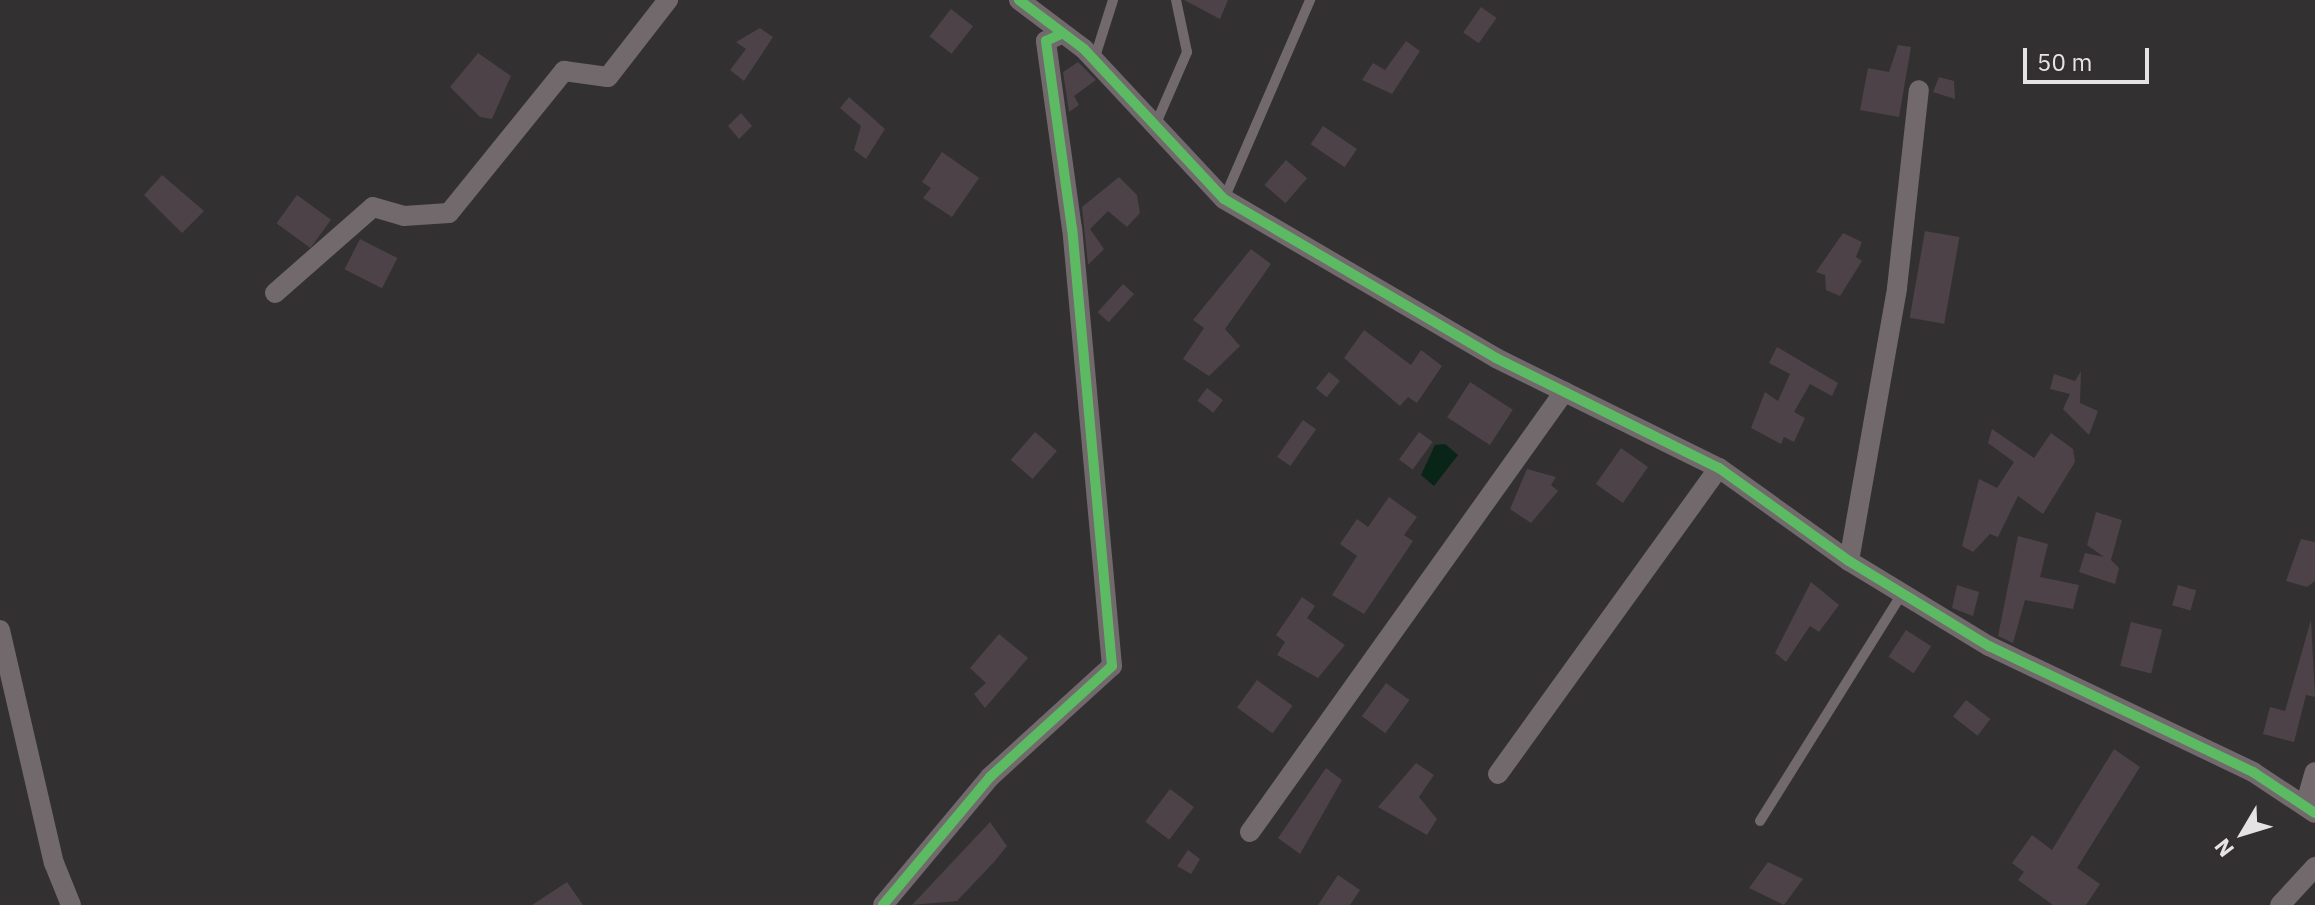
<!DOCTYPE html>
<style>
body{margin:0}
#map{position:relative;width:2315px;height:905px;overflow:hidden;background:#323031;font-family:"IBM Plex Sans",sans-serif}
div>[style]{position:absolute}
.water>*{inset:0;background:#092518}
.building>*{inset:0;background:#4d4247;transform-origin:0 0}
.lane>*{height:10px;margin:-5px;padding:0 5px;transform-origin:5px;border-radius:5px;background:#71696c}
.street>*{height:20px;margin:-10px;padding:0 10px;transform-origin:10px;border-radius:10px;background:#71696c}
.cycleway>*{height:10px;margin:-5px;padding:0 5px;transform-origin:5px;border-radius:5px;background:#5cba63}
span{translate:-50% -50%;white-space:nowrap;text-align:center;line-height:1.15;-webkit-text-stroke:7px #332f31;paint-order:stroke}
.north{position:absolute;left:2203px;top:793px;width:80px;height:80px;-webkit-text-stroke:6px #332f31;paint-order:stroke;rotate:232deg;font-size:22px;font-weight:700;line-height:32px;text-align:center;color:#e6e3e4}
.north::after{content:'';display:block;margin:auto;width:28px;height:36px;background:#e6e3e4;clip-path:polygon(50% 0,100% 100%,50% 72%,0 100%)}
.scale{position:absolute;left:2023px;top:48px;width:126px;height:36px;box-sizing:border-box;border:4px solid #e6e3e4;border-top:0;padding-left:10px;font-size:24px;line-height:28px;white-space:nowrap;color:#e6e3e4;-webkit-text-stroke:6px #332f31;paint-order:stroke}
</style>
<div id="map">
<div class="water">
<i style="clip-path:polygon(1445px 444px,1458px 455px,1434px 486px,1421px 475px,1435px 445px)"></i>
</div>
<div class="building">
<i style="clip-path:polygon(1184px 0,1228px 0,1220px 19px)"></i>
<i style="left:1481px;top:7px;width:19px;height:31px;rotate:35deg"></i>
<i style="left:951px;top:9px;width:28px;height:35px;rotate:38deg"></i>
<i style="clip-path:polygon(760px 28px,773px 37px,744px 81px,730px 70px,746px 49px,736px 42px)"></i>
<i style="clip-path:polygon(1406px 41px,1420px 51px,1392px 94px,1362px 80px,1373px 63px,1385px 70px)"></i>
<i style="clip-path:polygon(1898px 45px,1911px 47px,1899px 117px,1860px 110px,1868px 68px,1889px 72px)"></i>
<i style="clip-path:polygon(478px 53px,511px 76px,492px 119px,480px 117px,450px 87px)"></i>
<i style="clip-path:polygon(1078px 62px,1096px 80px,1074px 96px,1079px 105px,1069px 112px,1063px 72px)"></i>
<i style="clip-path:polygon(1939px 77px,1954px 81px,1955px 99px,1933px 92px)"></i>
<i style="clip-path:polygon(849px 97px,885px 129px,866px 159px,854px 150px,861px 126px,840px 108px)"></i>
<i style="clip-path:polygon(741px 113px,752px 126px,739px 139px,728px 126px)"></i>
<i style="left:1323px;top:126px;width:41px;height:22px;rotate:34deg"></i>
<i style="clip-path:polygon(942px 152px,979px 178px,952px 217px,923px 198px,931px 188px,922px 182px)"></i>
<i style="left:1286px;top:160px;width:28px;height:33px;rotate:41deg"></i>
<i style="clip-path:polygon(162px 175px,204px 211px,182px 233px,144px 195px)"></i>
<i style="clip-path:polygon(1119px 177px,1137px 195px,1140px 213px,1127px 227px,1108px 211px,1090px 229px,1104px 249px,1088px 265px,1082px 207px)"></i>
<i style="left:297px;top:195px;width:42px;height:35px;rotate:36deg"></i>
<i style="left:1925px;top:231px;width:35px;height:88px;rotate:10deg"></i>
<i style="clip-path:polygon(1843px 233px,1862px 242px,1856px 257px,1862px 261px,1840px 296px,1826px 290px,1825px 275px,1816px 272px)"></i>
<i style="left:360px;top:239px;width:42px;height:34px;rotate:27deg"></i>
<i style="clip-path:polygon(1251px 249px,1271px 264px,1225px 329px,1240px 346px,1209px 376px,1183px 359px,1204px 328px,1193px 320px)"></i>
<i style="left:1123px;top:284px;width:15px;height:38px;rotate:42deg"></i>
<i style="clip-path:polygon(1364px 330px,1411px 365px,1421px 350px,1442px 366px,1417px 403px,1408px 397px,1400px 406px,1344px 358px)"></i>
<i style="clip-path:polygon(1777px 347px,1838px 383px,1832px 396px,1810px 384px,1794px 412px,1805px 418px,1794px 442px,1784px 437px,1781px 444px,1751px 428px,1765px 392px,1778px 401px,1790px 374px,1769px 363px)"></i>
<i style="clip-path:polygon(2081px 371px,2080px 403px,2098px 411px,2089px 435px,2063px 409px,2070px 394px,2050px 389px,2054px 374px,2075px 381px)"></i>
<i style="left:1329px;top:372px;width:14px;height:21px;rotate:39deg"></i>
<i style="left:1470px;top:382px;width:51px;height:42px;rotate:33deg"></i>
<i style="left:1207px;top:388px;width:20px;height:16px;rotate:37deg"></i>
<i style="left:1303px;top:420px;width:16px;height:45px;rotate:35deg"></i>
<i style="clip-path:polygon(1992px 429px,2034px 458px,2051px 433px,2073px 449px,2075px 462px,2043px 514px,2018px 496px,1998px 537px,1990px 534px,1973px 552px,1962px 546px,1979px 479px,1997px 488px,2014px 462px,1988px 443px)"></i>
<i style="left:1035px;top:432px;width:29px;height:37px;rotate:41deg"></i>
<i style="left:1419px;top:432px;width:17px;height:34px;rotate:36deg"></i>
<i style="left:1621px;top:448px;width:33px;height:44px;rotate:35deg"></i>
<i style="clip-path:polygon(1527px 469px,1556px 477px,1551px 485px,1558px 491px,1531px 523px,1510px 509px)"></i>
<i style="clip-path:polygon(1389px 497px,1417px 517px,1404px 535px,1413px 541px,1364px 614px,1332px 595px,1357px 556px,1340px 544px,1357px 519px,1368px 527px)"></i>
<i style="clip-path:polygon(2096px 512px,2122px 520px,2111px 560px,2119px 568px,2115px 584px,2079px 572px,2085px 553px,2104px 557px,2087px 545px)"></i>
<i style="clip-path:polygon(2018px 536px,2048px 544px,2040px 577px,2079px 585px,2073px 609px,2025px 600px,2013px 643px,1998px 636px)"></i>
<i style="clip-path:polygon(2301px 539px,2315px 542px,2315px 581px,2307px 587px,2286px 581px)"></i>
<i style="clip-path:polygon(1811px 582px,1839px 605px,1819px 632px,1810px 626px,1786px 662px,1775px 653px)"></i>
<i style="clip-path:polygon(1957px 585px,1979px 592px,1973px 616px,1952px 608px)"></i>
<i style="left:2178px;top:585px;width:19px;height:21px;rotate:16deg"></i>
<i style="clip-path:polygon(1302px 597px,1315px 606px,1307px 618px,1345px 645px,1318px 678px,1277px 655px,1285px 642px,1276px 635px)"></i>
<i style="clip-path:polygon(2311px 620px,2315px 697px,2306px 695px,2294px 742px,2263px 734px,2270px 707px,2285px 711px)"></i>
<i style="left:2131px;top:622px;width:32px;height:45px;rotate:14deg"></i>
<i style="left:1906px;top:630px;width:30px;height:32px;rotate:33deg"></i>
<i style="clip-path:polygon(999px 634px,1028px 658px,985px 708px,974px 694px,986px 683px,970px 668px)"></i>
<i style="left:1257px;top:680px;width:44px;height:34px;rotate:36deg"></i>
<i style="left:1386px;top:683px;width:29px;height:41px;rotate:36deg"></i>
<i style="left:1966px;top:700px;width:31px;height:21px;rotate:38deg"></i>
<i style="clip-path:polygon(2114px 749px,2140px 767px,2077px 868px,2100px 884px,2086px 905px,2053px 905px,2018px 880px,2024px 872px,2012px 863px,2032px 835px,2052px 850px)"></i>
<i style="clip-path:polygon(1416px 763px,1434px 775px,1419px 797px,1437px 819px,1427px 835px,1378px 807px)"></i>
<i style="clip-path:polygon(1326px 768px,1342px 780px,1300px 854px,1278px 838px)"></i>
<i style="left:1170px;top:789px;width:30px;height:41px;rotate:37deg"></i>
<i style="clip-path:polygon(990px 822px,1007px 846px,994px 862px,957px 901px,912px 905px)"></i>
<i style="clip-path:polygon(1188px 850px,1200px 859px,1191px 874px,1177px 866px)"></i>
<i style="clip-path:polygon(1768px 862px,1803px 879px,1784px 905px,1749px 888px)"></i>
<i style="clip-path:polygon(1338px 875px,1360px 890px,1350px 905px,1318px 905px)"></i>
<i style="clip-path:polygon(567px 882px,583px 905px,532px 905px)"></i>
</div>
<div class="lane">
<i style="left:1094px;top:60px;width:63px;rotate:-72.4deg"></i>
<i style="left:1154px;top:128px;width:83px;rotate:-66.5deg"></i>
<i style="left:1187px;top:52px;width:53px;rotate:-101.9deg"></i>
<i style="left:1224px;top:199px;width:217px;rotate:-66.6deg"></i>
<i style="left:1760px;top:821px;width:268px;rotate:-58deg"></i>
</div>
<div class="street">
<i style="left:1019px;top:0;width:81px;rotate:37deg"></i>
<i style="left:1084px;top:49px;width:205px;rotate:47deg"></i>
<i style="left:1224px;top:199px;width:315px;rotate:30.3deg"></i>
<i style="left:1496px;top:358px;width:249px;rotate:26.3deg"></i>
<i style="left:1719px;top:468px;width:160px;rotate:35.6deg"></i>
<i style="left:1849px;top:561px;width:164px;rotate:31.3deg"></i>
<i style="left:1989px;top:646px;width:293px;rotate:25.5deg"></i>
<i style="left:2253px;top:772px;width:74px;rotate:33.5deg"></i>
<i style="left:275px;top:293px;width:130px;rotate:-41.3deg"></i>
<i style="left:373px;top:207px;width:32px;rotate:16deg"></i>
<i style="left:404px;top:216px;width:45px;rotate:-3.8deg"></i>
<i style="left:449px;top:213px;width:183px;rotate:-51deg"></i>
<i style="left:564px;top:71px;width:44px;rotate:7.8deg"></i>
<i style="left:608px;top:77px;width:98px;rotate:-52.1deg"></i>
<i style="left:1849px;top:561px;width:277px;rotate:-80deg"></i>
<i style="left:1897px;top:288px;width:199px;rotate:-83.7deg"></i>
<i style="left:0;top:630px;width:239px;rotate:77deg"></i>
<i style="left:54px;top:863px;width:45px;rotate:68deg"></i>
<i style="left:1498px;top:774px;width:377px;rotate:-54.2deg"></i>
<i style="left:2305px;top:806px;width:35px;rotate:-74deg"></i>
<i style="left:1250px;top:832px;width:541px;rotate:-54.49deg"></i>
<i style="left:883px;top:905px;width:167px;rotate:-50.1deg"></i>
<i style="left:990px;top:777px;width:165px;rotate:-42.3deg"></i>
<i style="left:1112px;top:666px;width:439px;rotate:-95.2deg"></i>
<i style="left:1072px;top:229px;width:190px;rotate:-97.9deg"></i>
<i style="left:1046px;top:41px;width:17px;rotate:-25deg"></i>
<i style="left:2280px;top:905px;width:52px;rotate:-47.4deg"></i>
</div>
<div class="cycleway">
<i style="left:1019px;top:0;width:81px;rotate:37deg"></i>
<i style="left:1084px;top:49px;width:205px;rotate:47deg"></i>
<i style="left:1224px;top:199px;width:315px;rotate:30.3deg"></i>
<i style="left:1496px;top:358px;width:249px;rotate:26.3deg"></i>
<i style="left:1719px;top:468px;width:160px;rotate:35.6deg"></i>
<i style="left:1849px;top:561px;width:164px;rotate:31.3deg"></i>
<i style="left:1989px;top:646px;width:293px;rotate:25.5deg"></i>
<i style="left:2253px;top:772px;width:74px;rotate:33.5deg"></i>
<i style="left:883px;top:905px;width:167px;rotate:-50.1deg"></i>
<i style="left:990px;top:777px;width:165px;rotate:-42.3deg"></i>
<i style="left:1112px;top:666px;width:439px;rotate:-95.2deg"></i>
<i style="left:1072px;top:229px;width:190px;rotate:-97.9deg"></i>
<i style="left:1046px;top:41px;width:17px;rotate:-25deg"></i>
</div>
<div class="north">N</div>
<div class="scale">50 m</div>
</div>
